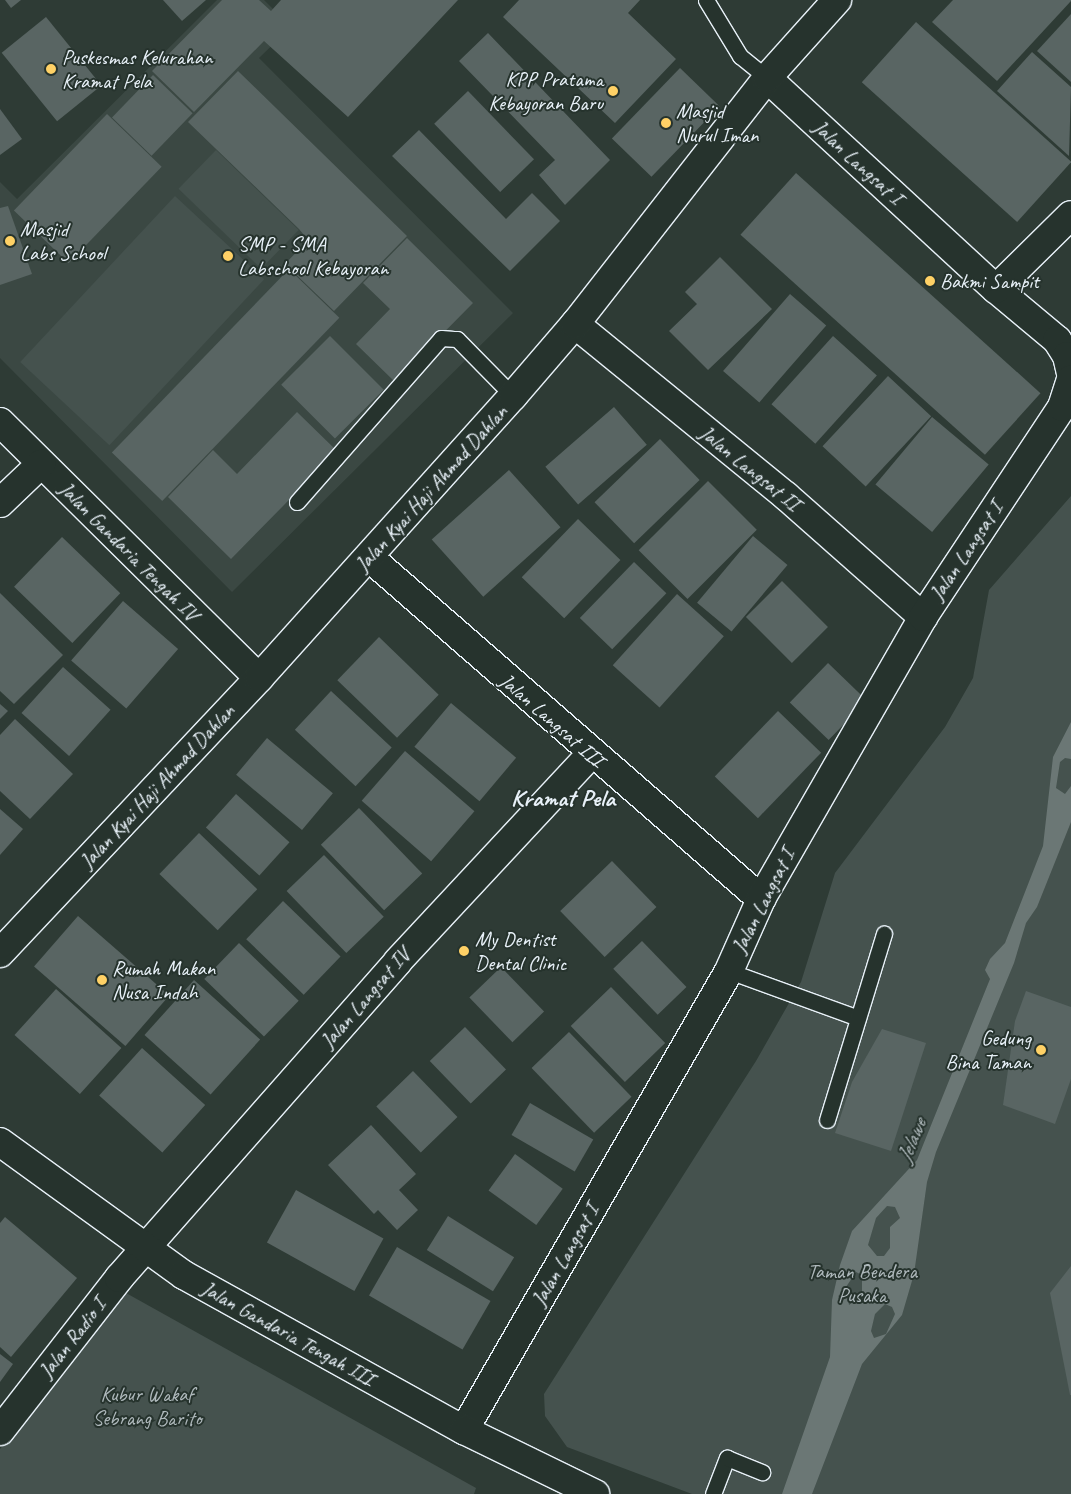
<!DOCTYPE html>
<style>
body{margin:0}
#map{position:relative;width:1071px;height:1494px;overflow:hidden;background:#2e3b35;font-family:Caveat,sans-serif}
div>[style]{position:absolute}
.built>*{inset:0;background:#3b4843}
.green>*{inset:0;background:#45524e;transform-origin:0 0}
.water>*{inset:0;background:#6b7775}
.building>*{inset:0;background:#596563;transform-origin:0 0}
.roads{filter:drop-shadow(1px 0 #e8f1f8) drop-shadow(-1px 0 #e8f1f8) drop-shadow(0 1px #e8f1f8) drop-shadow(0 -1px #e8f1f8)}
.lane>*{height:15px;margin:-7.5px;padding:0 7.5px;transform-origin:7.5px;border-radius:7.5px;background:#26332d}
.street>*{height:28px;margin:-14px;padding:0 14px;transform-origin:14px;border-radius:14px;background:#26332d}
.secondary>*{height:28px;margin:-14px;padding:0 14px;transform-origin:14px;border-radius:14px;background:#26332d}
.dots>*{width:14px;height:14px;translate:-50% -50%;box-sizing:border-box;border:2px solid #26332d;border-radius:50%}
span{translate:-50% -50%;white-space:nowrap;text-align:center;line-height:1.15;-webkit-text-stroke:4px #26332d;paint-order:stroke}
.poi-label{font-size:21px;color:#e8f1f8}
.left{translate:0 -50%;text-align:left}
.right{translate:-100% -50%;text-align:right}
.street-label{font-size:21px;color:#e8f1f8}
.park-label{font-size:21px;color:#afb9bc}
.water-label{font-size:22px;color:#b0babd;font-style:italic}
.quarter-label{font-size:24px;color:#e8f1f8;font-weight:700}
</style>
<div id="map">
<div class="built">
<i style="clip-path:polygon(217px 0,264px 0,291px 27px,259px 58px,513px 313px,232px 592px,0 358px,0 182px,17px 199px)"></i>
</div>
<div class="green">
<i style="left:216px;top:150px;width:115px;height:54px;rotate:44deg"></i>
<i style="left:175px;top:196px;width:122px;height:227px;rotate:43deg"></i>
<i style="clip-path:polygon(1071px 496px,1071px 1494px,692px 1494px,567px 1447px,545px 1416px,544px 1394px,756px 1061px,801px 982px,835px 873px,945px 727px,973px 678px,989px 590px)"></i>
<i style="clip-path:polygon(126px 1293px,476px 1488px,474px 1494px,0 1494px,0 1449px)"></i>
</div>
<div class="water">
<i style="clip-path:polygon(evenodd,1071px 722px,1071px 759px,1065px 758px,1060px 762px,1056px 788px,1065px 794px,1071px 786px,1071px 822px,1037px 907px,1026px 923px,1014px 963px,936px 1152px,927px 1182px,914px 1274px,902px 1315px,862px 1364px,812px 1494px,782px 1494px,830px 1357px,832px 1300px,840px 1265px,852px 1231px,917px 1160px,990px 979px,985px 970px,990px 959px,1005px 943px,1043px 846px,1053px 757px,1071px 722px,887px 1206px,895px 1207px,900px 1218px,890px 1227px,890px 1248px,884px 1256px,877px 1256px,868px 1245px,876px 1218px,887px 1206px,1071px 722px,856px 1272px,862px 1275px,862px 1295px,849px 1305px,846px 1287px,856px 1272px,1071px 722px,885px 1304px,892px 1307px,895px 1314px,886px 1334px,874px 1338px,871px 1331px,875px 1314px,885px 1304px)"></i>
</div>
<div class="building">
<i style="clip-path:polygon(5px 0,21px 0,11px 8px)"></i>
<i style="clip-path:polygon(163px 0,206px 0,182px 21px)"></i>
<i style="clip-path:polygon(222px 0,259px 0,271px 11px,281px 0,458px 0,348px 117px,264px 41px,194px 112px,152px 71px)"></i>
<i style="clip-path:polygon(519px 0,640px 0,628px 13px,676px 59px,615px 123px,503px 17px)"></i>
<i style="clip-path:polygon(953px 0,1071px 0,1071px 1px,997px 81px,932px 22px)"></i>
<i style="clip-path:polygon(1071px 14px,1071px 82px,1037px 51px)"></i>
<i style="left:46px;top:17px;width:88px;height:57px;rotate:51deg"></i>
<i style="left:916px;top:22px;width:209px;height:81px;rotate:42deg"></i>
<i style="clip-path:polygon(488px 33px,610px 160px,565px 205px,539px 175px,555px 160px,459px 61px)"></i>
<i style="clip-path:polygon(1032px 52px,1071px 87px,1069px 156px,997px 91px)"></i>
<i style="left:680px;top:68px;width:55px;height:98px;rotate:44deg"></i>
<i style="clip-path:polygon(238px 71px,407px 236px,334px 311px,285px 264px,308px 240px,299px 229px,188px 122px)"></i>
<i style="left:153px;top:75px;width:55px;height:59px;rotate:44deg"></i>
<i style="left:468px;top:91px;width:95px;height:47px;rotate:46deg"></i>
<i style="clip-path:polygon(0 109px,22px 139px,0 155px)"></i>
<i style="left:107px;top:114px;width:76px;height:134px;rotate:44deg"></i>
<i style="clip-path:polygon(419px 130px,506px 219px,532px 193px,560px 221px,510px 271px,392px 156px)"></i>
<i style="left:796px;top:173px;width:329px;height:83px;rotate:42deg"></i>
<i style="clip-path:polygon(8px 206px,32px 274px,0 285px,0 208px)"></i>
<i style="clip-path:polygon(407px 238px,473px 303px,395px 382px,356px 344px,390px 309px,363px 283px)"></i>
<i style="clip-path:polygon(720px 257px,772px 309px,708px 370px,669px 331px,697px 304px,685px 292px)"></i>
<i style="left:289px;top:269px;width:70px;height:255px;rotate:44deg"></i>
<i style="left:790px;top:294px;width:48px;height:102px;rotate:41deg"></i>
<i style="left:330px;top:336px;width:76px;height:69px;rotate:45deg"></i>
<i style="left:833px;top:336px;width:59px;height:92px;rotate:42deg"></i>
<i style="left:888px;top:376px;width:59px;height:96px;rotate:43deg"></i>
<i style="left:614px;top:407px;width:50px;height:91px;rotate:49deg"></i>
<i style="clip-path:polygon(297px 412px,337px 451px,231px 559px,168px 497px,213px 450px,237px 474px)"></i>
<i style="left:932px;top:417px;width:74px;height:88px;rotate:40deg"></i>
<i style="left:660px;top:439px;width:57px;height:91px;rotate:46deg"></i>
<i style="left:509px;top:470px;width:77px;height:104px;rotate:48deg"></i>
<i style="left:708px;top:481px;width:69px;height:98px;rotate:45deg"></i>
<i style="left:578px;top:519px;width:59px;height:81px;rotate:44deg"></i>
<i style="left:753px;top:536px;width:45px;height:87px;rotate:40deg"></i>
<i style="left:62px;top:537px;width:81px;height:69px;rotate:44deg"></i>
<i style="left:634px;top:562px;width:45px;height:78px;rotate:44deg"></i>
<i style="left:782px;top:581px;width:65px;height:51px;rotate:45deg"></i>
<i style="clip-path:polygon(0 593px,63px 655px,14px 704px,0 691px)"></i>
<i style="left:677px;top:594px;width:63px;height:96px;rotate:42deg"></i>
<i style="left:123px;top:601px;width:73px;height:79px;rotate:41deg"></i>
<i style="left:379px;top:637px;width:83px;height:60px;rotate:44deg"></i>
<i style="left:828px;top:663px;width:54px;height:55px;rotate:44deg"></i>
<i style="left:63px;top:667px;width:64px;height:62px;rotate:42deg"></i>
<i style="left:331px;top:691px;width:83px;height:53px;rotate:43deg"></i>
<i style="left:451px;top:703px;width:85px;height:57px;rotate:40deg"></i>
<i style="clip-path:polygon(0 704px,8px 711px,0 719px)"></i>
<i style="left:778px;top:711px;width:60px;height:91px;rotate:44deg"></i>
<i style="clip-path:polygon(15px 719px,73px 774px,30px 819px,0 791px,0 735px)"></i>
<i style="left:267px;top:738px;width:86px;height:48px;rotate:40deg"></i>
<i style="left:405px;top:751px;width:92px;height:66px;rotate:41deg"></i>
<i style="left:236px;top:794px;width:72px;height:45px;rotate:42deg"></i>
<i style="left:359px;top:808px;width:91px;height:53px;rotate:46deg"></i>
<i style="clip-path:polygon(0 809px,23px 829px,0 855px)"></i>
<i style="left:199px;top:833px;width:81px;height:57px;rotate:44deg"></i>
<i style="left:324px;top:855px;width:86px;height:52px;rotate:46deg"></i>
<i style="left:612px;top:861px;width:64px;height:72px;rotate:46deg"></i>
<i style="left:283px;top:901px;width:80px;height:53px;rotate:44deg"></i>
<i style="left:78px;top:916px;width:121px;height:67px;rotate:41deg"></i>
<i style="left:642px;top:941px;width:64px;height:40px;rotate:46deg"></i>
<i style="left:239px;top:943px;width:83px;height:50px;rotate:44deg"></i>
<i style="left:501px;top:967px;width:62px;height:44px;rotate:46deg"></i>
<i style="left:194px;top:980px;width:89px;height:74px;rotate:42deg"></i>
<i style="left:611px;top:987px;width:78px;height:56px;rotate:46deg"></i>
<i style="left:56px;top:989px;width:88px;height:62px;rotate:42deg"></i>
<i style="clip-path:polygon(1026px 991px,1071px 1007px,1071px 1079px,1055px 1124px,1003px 1105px,1015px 1021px)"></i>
<i style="left:465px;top:1027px;width:59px;height:49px;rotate:46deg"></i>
<i style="clip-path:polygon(882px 1029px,926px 1043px,891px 1151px,835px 1133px,852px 1082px)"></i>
<i style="left:569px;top:1032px;width:90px;height:52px;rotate:46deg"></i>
<i style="left:142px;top:1048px;width:85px;height:64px;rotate:42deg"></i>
<i style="left:413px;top:1071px;width:64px;height:51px;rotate:46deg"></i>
<i style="left:530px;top:1103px;width:73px;height:37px;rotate:30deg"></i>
<i style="clip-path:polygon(371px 1125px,416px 1174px,399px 1190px,418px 1210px,397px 1230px,378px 1210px,374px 1214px,328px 1165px)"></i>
<i style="left:515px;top:1154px;width:59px;height:45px;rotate:36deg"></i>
<i style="left:296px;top:1190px;width:100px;height:60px;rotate:29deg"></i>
<i style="left:448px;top:1216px;width:78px;height:40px;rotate:32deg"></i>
<i style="clip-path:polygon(5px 1217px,77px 1278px,11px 1357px,0 1347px,0 1223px)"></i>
<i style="left:397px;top:1247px;width:108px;height:56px;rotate:30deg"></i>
<i style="clip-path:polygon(1071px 1266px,1071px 1395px,1070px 1395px,1050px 1293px)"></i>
<i style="clip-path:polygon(0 1354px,13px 1364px,0 1382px)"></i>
</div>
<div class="roads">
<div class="lane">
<i style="left:706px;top:0;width:66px;rotate:58.7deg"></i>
<i style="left:740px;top:56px;width:35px;rotate:39deg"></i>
<i style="left:297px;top:502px;width:218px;rotate:-48.7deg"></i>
<i style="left:441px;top:338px;width:16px;rotate:4deg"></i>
<i style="left:457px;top:339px;width:80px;rotate:45.5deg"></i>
<i style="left:729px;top:971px;width:137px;rotate:20deg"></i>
<i style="left:827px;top:1120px;width:195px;rotate:-73deg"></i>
<i style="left:713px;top:1494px;width:39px;rotate:-69deg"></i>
<i style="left:727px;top:1458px;width:38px;rotate:22deg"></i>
</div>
<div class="street">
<i style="left:767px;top:78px;width:311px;rotate:42.7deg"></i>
<i style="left:996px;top:289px;width:80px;rotate:39.9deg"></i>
<i style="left:1057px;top:340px;width:19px;rotate:58deg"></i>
<i style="left:1067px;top:356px;width:18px;rotate:77deg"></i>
<i style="left:996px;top:289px;width:105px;rotate:-44.6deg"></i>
<i style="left:575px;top:324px;width:272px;rotate:39.2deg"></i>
<i style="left:786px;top:496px;width:183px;rotate:41.5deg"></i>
<i style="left:0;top:422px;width:364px;rotate:44.7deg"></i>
<i style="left:0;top:503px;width:57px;rotate:-43.6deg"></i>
<i style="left:370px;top:558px;width:519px;rotate:41.09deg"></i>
<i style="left:464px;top:1430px;width:530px;rotate:-60deg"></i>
<i style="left:729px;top:971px;width:79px;rotate:-66deg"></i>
<i style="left:761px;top:899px;width:325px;rotate:-60.1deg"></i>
<i style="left:923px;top:617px;width:252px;rotate:-56.5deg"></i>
<i style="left:1062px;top:407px;width:29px;rotate:-72deg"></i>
<i style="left:0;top:1431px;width:194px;rotate:-52.1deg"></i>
<i style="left:119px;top:1278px;width:422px;rotate:-48.6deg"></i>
<i style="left:398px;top:961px;width:283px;rotate:-47deg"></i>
</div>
<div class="secondary">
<i style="left:0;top:953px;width:378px;rotate:-46.7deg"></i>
<i style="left:259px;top:678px;width:380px;rotate:-48deg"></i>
<i style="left:513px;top:396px;width:95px;rotate:-49.3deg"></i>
<i style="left:575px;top:324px;width:312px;rotate:-52deg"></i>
<i style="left:767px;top:78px;width:105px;rotate:-48.1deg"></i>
<i style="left:0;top:1142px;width:227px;rotate:35.9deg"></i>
<i style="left:184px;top:1275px;width:320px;rotate:29deg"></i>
<i style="left:464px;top:1430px;width:146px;rotate:26deg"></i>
</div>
</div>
<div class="dots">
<i style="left:51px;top:69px;background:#ffd166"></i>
<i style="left:613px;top:91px;background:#ffd166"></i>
<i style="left:666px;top:123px;background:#ffd166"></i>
<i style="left:10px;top:241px;background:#ffd166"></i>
<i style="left:228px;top:256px;background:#ffd166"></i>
<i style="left:930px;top:281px;background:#ffd166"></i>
<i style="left:464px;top:951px;background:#ffd166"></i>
<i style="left:102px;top:980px;background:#ffd166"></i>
<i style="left:1041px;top:1050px;background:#ffd166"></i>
</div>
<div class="poi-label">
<span class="left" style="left:62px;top:69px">Puskesmas Kelurahan<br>Kramat Pela</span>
<span class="right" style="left:603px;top:91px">KPP Pratama<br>Kebayoran Baru</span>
<span class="left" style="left:676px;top:123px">Masjid<br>Nurul Iman</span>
<span class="left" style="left:20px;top:241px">Masjid<br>Labs School</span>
<span class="left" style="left:238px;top:256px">SMP - SMA<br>Labschool Kebayoran</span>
<span class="left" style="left:940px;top:281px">Bakmi Sampit</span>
<span class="left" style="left:475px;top:951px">My Dentist<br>Dental Clinic</span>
<span class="left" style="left:112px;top:980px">Rumah Makan<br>Nusa Indah</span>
<span class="right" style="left:1031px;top:1050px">Gedung<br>Bina Taman</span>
</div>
<div class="street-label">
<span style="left:858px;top:162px;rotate:43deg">Jalan Langsat I</span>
<span style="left:750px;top:468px;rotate:39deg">Jalan Langsat II</span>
<span style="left:431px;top:488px;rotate:-48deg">Jalan Kyai Haji Ahmad Dahlan</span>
<span style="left:129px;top:551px;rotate:45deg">Jalan Gandaria Tengah IV</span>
<span style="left:966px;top:551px;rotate:-56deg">Jalan Langsat I</span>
<span style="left:552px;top:720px;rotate:41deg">Jalan Langsat III</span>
<span style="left:157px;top:786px;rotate:-47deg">Jalan Kyai Haji Ahmad Dahlan</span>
<span style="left:763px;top:901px;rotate:-63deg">Jalan Langsat I</span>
<span style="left:365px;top:998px;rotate:-49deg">Jalan Langsat IV</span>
<span style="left:565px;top:1255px;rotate:-60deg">Jalan Langsat I</span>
<span style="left:288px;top:1333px;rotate:29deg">Jalan Gandaria Tengah III</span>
<span style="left:72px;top:1338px;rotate:-52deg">Jalan Radio I</span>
</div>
<div class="park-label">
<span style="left:862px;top:1283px">Taman Bendera<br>Pusaka</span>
<span style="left:147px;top:1406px">Kubur Wakaf<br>Sebrang Barito</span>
</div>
<div class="water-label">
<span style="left:912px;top:1141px;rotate:-68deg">Jelawe</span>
</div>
<div class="quarter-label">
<span style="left:563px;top:799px">Kramat Pela</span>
</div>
</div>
